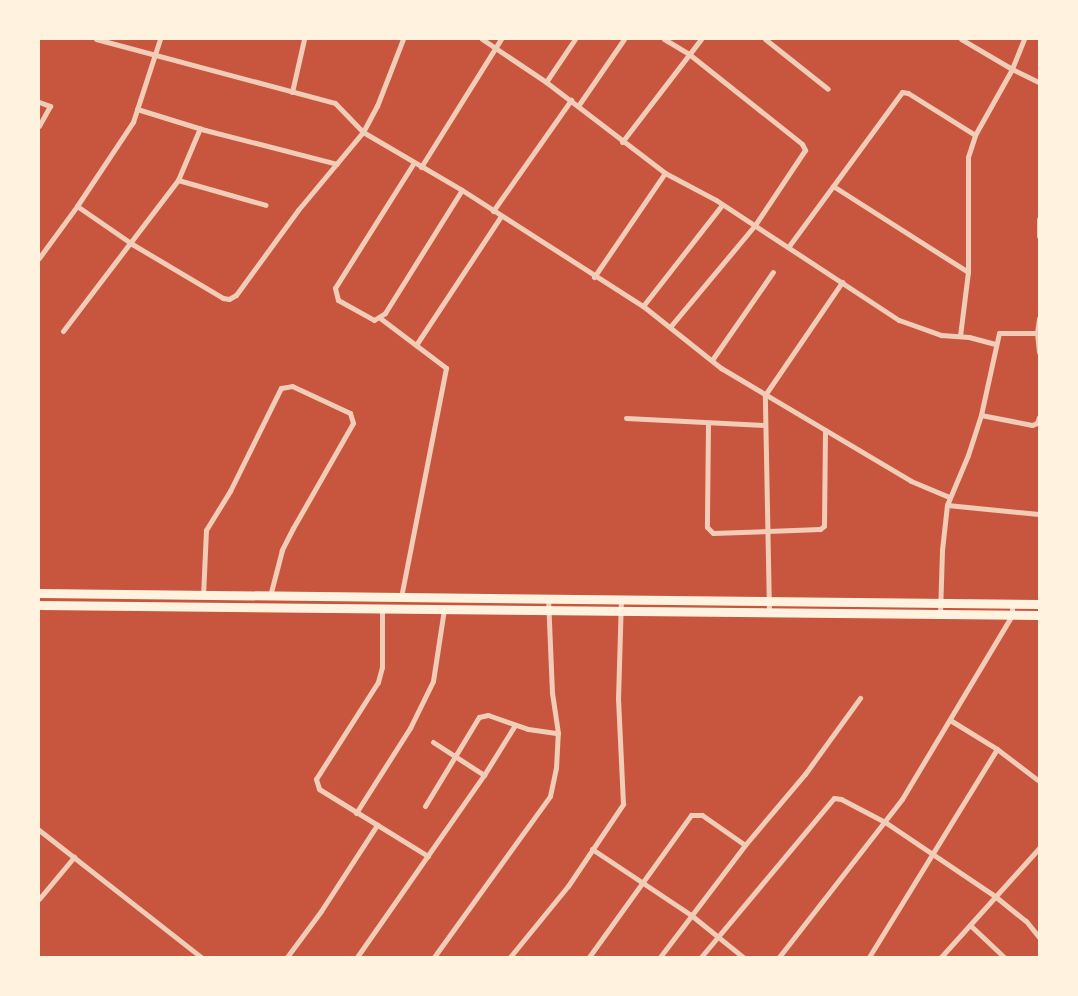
<!DOCTYPE html>
<style>
body{margin:0}
#map{position:relative;width:1078px;height:996px;overflow:hidden;background:#c8553d;font-family:"PT Sans Narrow",sans-serif}
div>[style]{position:absolute}
.minor>*{height:5px;margin:-2.5px;padding:0 2.5px;transform-origin:2.5px;border-radius:2.5px;background:#f1ccb7}
.trunk>*{height:9px;margin:-4.5px;padding:0 4.5px;transform-origin:4.5px;border-radius:4.5px;background:#fff3e0}
span{translate:-50% -50%;white-space:nowrap;text-align:center;line-height:1.15;-webkit-text-stroke:6px #fff3e0;paint-order:stroke}
.frame{position:absolute;inset:0;border:40px solid #fff3e0;pointer-events:none}
</style>
<div id="map">
<div class="minor">
<i style="left:96px;top:39px;width:247px;rotate:15deg"></i>
<i style="left:335px;top:103px;width:40px;rotate:46deg"></i>
<i style="left:363px;top:132px;width:115px;rotate:30.4deg"></i>
<i style="left:462px;top:190px;width:215px;rotate:32.7deg"></i>
<i style="left:643px;top:306px;width:100px;rotate:38.5deg"></i>
<i style="left:721px;top:368px;width:221px;rotate:30.7deg"></i>
<i style="left:911px;top:481px;width:41px;rotate:22.8deg"></i>
<i style="left:482px;top:39px;width:77px;rotate:33.9deg"></i>
<i style="left:546px;top:82px;width:150px;rotate:37.4deg"></i>
<i style="left:665px;top:173px;width:58px;rotate:27.9deg"></i>
<i style="left:716px;top:200px;width:219px;rotate:33.3deg"></i>
<i style="left:899px;top:320px;width:45px;rotate:19.7deg"></i>
<i style="left:941px;top:335px;width:28px;rotate:4deg"></i>
<i style="left:969px;top:337px;width:28px;rotate:15deg"></i>
<i style="left:664px;top:39px;width:29px;rotate:31deg"></i>
<i style="left:689px;top:54px;width:144px;rotate:38.5deg"></i>
<i style="left:802px;top:144px;width:7px;rotate:63deg"></i>
<i style="left:805px;top:150px;width:90px;rotate:123.7deg"></i>
<i style="left:755px;top:225px;width:133px;rotate:129.8deg"></i>
<i style="left:765px;top:39px;width:80px;rotate:38.4deg"></i>
<i style="left:1024px;top:39px;width:32px;rotate:112deg"></i>
<i style="left:1012px;top:69px;width:30px;rotate:26deg"></i>
<i style="left:546px;top:82px;width:52px;rotate:-56deg"></i>
<i style="left:292px;top:92px;width:54px;rotate:-77.2deg"></i>
<i style="left:39px;top:102px;width:12px;rotate:20deg"></i>
<i style="left:50px;top:106px;width:23px;rotate:119deg"></i>
<i style="left:578px;top:106px;width:81px;rotate:-55.5deg"></i>
<i style="left:137px;top:109px;width:71px;rotate:17.2deg"></i>
<i style="left:205px;top:130px;width:136px;rotate:14.4deg"></i>
<i style="left:622px;top:142px;width:130px;rotate:-52.5deg"></i>
<i style="left:413px;top:164px;width:146px;rotate:122.2deg"></i>
<i style="left:335px;top:288px;width:12px;rotate:76deg"></i>
<i style="left:338px;top:300px;width:41px;rotate:29.1deg"></i>
<i style="left:374px;top:320px;width:13px;rotate:-32deg"></i>
<i style="left:385px;top:313px;width:145px;rotate:-58deg"></i>
<i style="left:421px;top:167px;width:151px;rotate:-58deg"></i>
<i style="left:178px;top:180px;width:91px;rotate:15.9deg"></i>
<i style="left:833px;top:186px;width:160px;rotate:32.5deg"></i>
<i style="left:77px;top:206px;width:67px;rotate:34.6deg"></i>
<i style="left:132px;top:244px;width:106px;rotate:30.7deg"></i>
<i style="left:223px;top:298px;width:6px;rotate:9deg"></i>
<i style="left:229px;top:299px;width:8px;rotate:-30deg"></i>
<i style="left:236px;top:295px;width:105px;rotate:-53.9deg"></i>
<i style="left:298px;top:210px;width:102px;rotate:-50.2deg"></i>
<i style="left:363px;top:132px;width:30px;rotate:-62deg"></i>
<i style="left:377px;top:106px;width:72px;rotate:-68.8deg"></i>
<i style="left:493px;top:211px;width:136px;rotate:-54.9deg"></i>
<i style="left:1039px;top:219px;width:17px;rotate:90deg"></i>
<i style="left:789px;top:246px;width:191px;rotate:-53.7deg"></i>
<i style="left:902px;top:92px;width:6px;rotate:9deg"></i>
<i style="left:908px;top:93px;width:79px;rotate:32.1deg"></i>
<i style="left:39px;top:258px;width:64px;rotate:-53.8deg"></i>
<i style="left:77px;top:206px;width:101px;rotate:-56.3deg"></i>
<i style="left:133px;top:122px;width:87px;rotate:-72deg"></i>
<i style="left:594px;top:277px;width:126px;rotate:-55.7deg"></i>
<i style="left:643px;top:306px;width:128px;rotate:-52deg"></i>
<i style="left:380px;top:318px;width:83px;rotate:37.1deg"></i>
<i style="left:446px;top:368px;width:233px;rotate:101.1deg"></i>
<i style="left:63px;top:331px;width:190px;rotate:-52.7deg"></i>
<i style="left:178px;top:180px;width:56px;rotate:-67.1deg"></i>
<i style="left:1037px;top:333px;width:15px;rotate:-82deg"></i>
<i style="left:960px;top:336px;width:64px;rotate:-82.9deg"></i>
<i style="left:968px;top:272px;width:115px;rotate:-90deg"></i>
<i style="left:968px;top:157px;width:23px;rotate:-72deg"></i>
<i style="left:975px;top:135px;width:76px;rotate:-60.7deg"></i>
<i style="left:1012px;top:69px;width:59px;rotate:-149.5deg"></i>
<i style="left:416px;top:345px;width:154px;rotate:-56.6deg"></i>
<i style="left:1039px;top:352px;width:19px;rotate:-96deg"></i>
<i style="left:1037px;top:333px;width:38px;rotate:180deg"></i>
<i style="left:999px;top:333px;width:84px;rotate:102.4deg"></i>
<i style="left:981px;top:415px;width:52px;rotate:11.1deg"></i>
<i style="left:1032px;top:425px;width:5px;rotate:-22deg"></i>
<i style="left:1037px;top:423px;width:6px;rotate:-72deg"></i>
<i style="left:712px;top:360px;width:107px;rotate:-55.3deg"></i>
<i style="left:626px;top:418px;width:139px;rotate:2.9deg"></i>
<i style="left:708px;top:423px;width:104px;rotate:90.6deg"></i>
<i style="left:707px;top:527px;width:8px;rotate:45deg"></i>
<i style="left:713px;top:533px;width:107px;rotate:-2.1deg"></i>
<i style="left:820px;top:529px;width:5px;rotate:-37deg"></i>
<i style="left:824px;top:526px;width:96px;rotate:-89.4deg"></i>
<i style="left:947px;top:505px;width:92px;rotate:5.6deg"></i>
<i style="left:203px;top:596px;width:66px;rotate:-87.4deg"></i>
<i style="left:206px;top:530px;width:46px;rotate:-58.4deg"></i>
<i style="left:230px;top:491px;width:115px;rotate:-63.7deg"></i>
<i style="left:281px;top:388px;width:11px;rotate:-10deg"></i>
<i style="left:292px;top:386px;width:64px;rotate:25deg"></i>
<i style="left:350px;top:413px;width:10px;rotate:73deg"></i>
<i style="left:353px;top:423px;width:121px;rotate:119.7deg"></i>
<i style="left:293px;top:528px;width:25px;rotate:117deg"></i>
<i style="left:282px;top:550px;width:48px;rotate:104.6deg"></i>
<i style="left:382px;top:609px;width:58px;rotate:90deg"></i>
<i style="left:382px;top:667px;width:16px;rotate:105deg"></i>
<i style="left:378px;top:682px;width:115px;rotate:122.6deg"></i>
<i style="left:316px;top:779px;width:10px;rotate:73deg"></i>
<i style="left:319px;top:789px;width:128px;rotate:31.6deg"></i>
<i style="left:769px;top:612px;width:217px;rotate:-91.1deg"></i>
<i style="left:765px;top:395px;width:137px;rotate:-55.7deg"></i>
<i style="left:940px;top:614px;width:64px;rotate:-88.2deg"></i>
<i style="left:942px;top:550px;width:45px;rotate:-83.7deg"></i>
<i style="left:947px;top:505px;width:54px;rotate:-67.2deg"></i>
<i style="left:968px;top:455px;width:42px;rotate:-72deg"></i>
<i style="left:950px;top:720px;width:55px;rotate:31.7deg"></i>
<i style="left:997px;top:749px;width:53px;rotate:37.3deg"></i>
<i style="left:433px;top:742px;width:61px;rotate:32.9deg"></i>
<i style="left:484px;top:775px;width:59px;rotate:-58.2deg"></i>
<i style="left:425px;top:806px;width:104px;rotate:-58.8deg"></i>
<i style="left:479px;top:717px;width:9px;rotate:-13deg"></i>
<i style="left:488px;top:715px;width:42px;rotate:19.3deg"></i>
<i style="left:528px;top:729px;width:30px;rotate:8deg"></i>
<i style="left:356px;top:813px;width:101px;rotate:-57.6deg"></i>
<i style="left:410px;top:728px;width:52px;rotate:-63.9deg"></i>
<i style="left:433px;top:681px;width:73px;rotate:-81.3deg"></i>
<i style="left:39px;top:830px;width:206px;rotate:38.1deg"></i>
<i style="left:592px;top:849px;width:119px;rotate:33.7deg"></i>
<i style="left:691px;top:915px;width:67px;rotate:38.9deg"></i>
<i style="left:39px;top:899px;width:55px;rotate:-50.2deg"></i>
<i style="left:970px;top:925px;width:47px;rotate:43.3deg"></i>
<i style="left:287px;top:957px;width:57px;rotate:-53.5deg"></i>
<i style="left:321px;top:911px;width:103px;rotate:-56.9deg"></i>
<i style="left:357px;top:957px;width:222px;rotate:-55.1deg"></i>
<i style="left:434px;top:957px;width:198px;rotate:-54.2deg"></i>
<i style="left:550px;top:796px;width:29px;rotate:-78deg"></i>
<i style="left:556px;top:768px;width:35px;rotate:-87deg"></i>
<i style="left:558px;top:733px;width:40px;rotate:-98.5deg"></i>
<i style="left:552px;top:693px;width:95px;rotate:-92.4deg"></i>
<i style="left:510px;top:957px;width:92px;rotate:-50.8deg"></i>
<i style="left:568px;top:886px;width:99px;rotate:-56.1deg"></i>
<i style="left:623px;top:804px;width:105px;rotate:-92.7deg"></i>
<i style="left:618px;top:699px;width:100px;rotate:-88.3deg"></i>
<i style="left:589px;top:957px;width:175px;rotate:-54.3deg"></i>
<i style="left:691px;top:815px;width:11px"></i>
<i style="left:702px;top:815px;width:52px;rotate:34.9deg"></i>
<i style="left:660px;top:957px;width:141px;rotate:-52.8deg"></i>
<i style="left:745px;top:845px;width:93px;rotate:-49.8deg"></i>
<i style="left:805px;top:774px;width:94px;rotate:-54.1deg"></i>
<i style="left:701px;top:957px;width:207px;rotate:-50.1deg"></i>
<i style="left:834px;top:798px;width:7px;rotate:8deg"></i>
<i style="left:841px;top:799px;width:50px;rotate:27.6deg"></i>
<i style="left:885px;top:822px;width:134px;rotate:34deg"></i>
<i style="left:996px;top:897px;width:38px;rotate:39deg"></i>
<i style="left:1026px;top:921px;width:21px;rotate:51deg"></i>
<i style="left:779px;top:957px;width:200px;rotate:-52.1deg"></i>
<i style="left:902px;top:799px;width:214px;rotate:-59.1deg"></i>
<i style="left:1012px;top:615px;width:11px;rotate:-90deg"></i>
<i style="left:869px;top:957px;width:244px;rotate:-58.4deg"></i>
<i style="left:941px;top:957px;width:147px;rotate:-48deg"></i>
</div>
<div class="trunk">
<i style="left:39px;top:593px;width:1000px;rotate:0.63deg"></i>
<i style="left:39px;top:605px;width:1000px;rotate:0.57deg"></i>
</div>
<div class="frame"></div>
</div>
